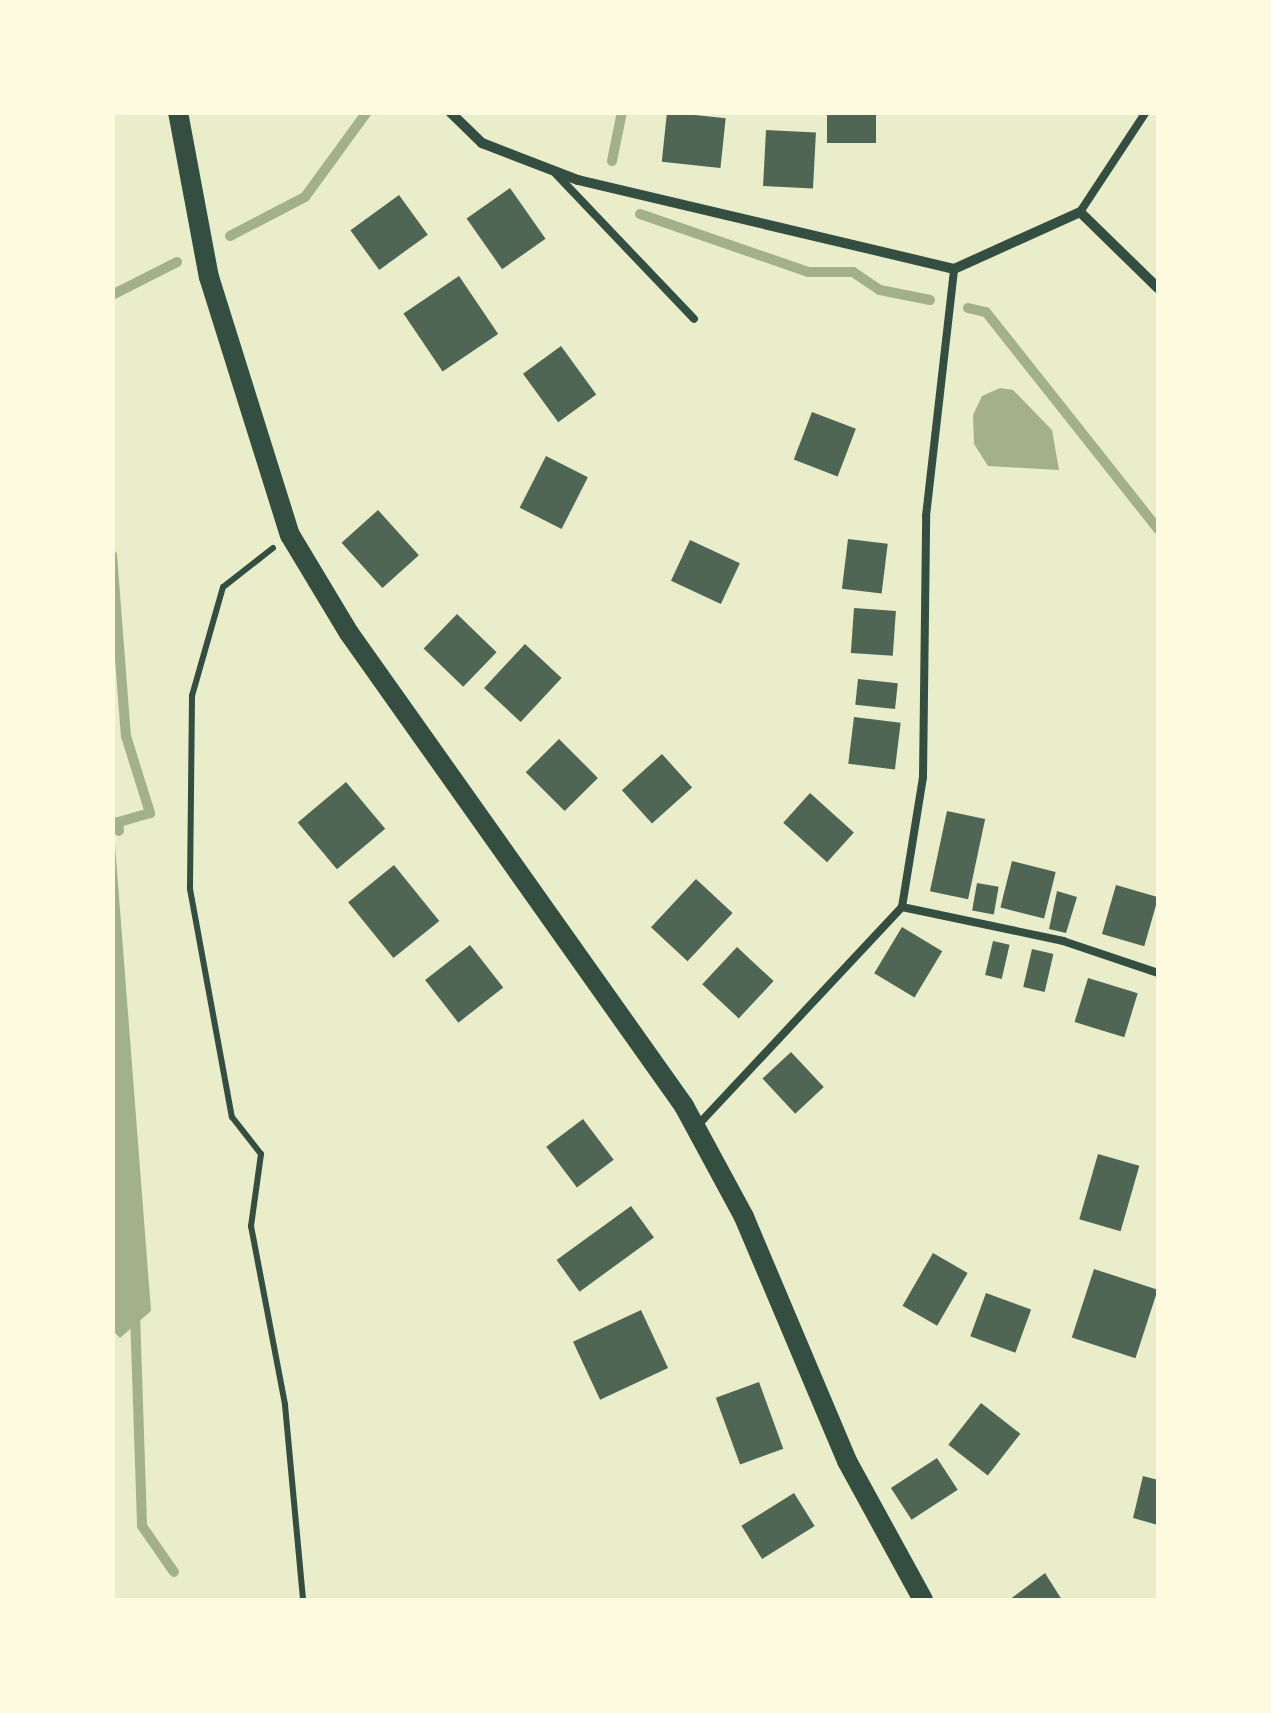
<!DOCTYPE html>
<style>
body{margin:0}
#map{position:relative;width:1271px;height:1713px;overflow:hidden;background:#e9edc9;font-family:Spectral,serif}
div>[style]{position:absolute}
.water>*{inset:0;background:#a3b18a}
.stream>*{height:10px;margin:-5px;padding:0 5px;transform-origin:5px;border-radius:5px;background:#a3b18a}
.building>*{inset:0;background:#4f6655;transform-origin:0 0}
.path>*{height:6px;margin:-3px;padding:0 3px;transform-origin:3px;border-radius:3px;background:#344e41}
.service>*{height:8px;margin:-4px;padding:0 4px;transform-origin:4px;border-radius:4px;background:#344e41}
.minor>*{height:10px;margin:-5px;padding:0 5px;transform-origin:5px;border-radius:5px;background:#344e41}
.secondary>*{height:20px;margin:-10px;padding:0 10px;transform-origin:10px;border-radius:10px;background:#344e41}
span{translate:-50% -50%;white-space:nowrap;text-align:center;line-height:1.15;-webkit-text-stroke:9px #fefae0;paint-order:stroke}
.frame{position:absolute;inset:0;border:115px solid #fefae0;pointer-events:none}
</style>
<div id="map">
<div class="water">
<i style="clip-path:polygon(1000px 388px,1013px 390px,1052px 430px,1059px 470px,988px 466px,974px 444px,973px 415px,982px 396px)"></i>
<i style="clip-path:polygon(113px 819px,151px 1311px,120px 1338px,112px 1330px)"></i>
</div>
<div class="stream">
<i style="left:612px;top:161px;width:50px;rotate:-78.5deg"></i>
<i style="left:640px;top:214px;width:178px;rotate:19deg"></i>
<i style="left:808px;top:272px;width:45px"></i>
<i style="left:853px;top:272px;width:32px;rotate:34deg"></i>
<i style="left:880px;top:290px;width:51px;rotate:11.3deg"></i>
<i style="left:230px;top:236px;width:85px;rotate:-27.5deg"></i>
<i style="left:305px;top:197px;width:105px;rotate:-53.9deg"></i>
<i style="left:112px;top:295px;width:73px;rotate:-26.9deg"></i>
<i style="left:968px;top:308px;width:18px;rotate:13deg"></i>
<i style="left:986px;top:312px;width:277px;rotate:51.6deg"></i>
<i style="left:112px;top:555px;width:182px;rotate:85.6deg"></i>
<i style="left:126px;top:736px;width:81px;rotate:72.7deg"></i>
<i style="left:150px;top:813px;width:33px;rotate:164deg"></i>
<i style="left:118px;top:822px;width:9px;rotate:84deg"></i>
<i style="left:135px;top:1313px;width:213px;rotate:88.1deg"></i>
<i style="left:142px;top:1526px;width:56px;rotate:55.2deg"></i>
</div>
<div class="building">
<i style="left:667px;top:112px;width:59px;height:50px;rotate:6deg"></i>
<i style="left:827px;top:112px;width:49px;height:31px"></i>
<i style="left:766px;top:130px;width:50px;height:56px;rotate:3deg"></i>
<i style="left:510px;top:188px;width:62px;height:53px;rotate:55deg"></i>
<i style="left:399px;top:195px;width:49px;height:60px;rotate:54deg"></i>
<i style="left:459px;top:276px;width:70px;height:67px;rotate:56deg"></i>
<i style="left:561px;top:346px;width:60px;height:47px;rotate:54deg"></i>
<i style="left:812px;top:412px;width:47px;height:51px;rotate:21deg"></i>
<i style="left:546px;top:456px;width:47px;height:58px;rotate:27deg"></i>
<i style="left:378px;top:510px;width:61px;height:49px;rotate:48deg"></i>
<i style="left:848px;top:539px;width:40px;height:50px;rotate:7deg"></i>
<i style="left:690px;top:540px;width:55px;height:45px;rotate:25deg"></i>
<i style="left:854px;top:608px;width:42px;height:45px;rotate:4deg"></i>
<i style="left:457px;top:614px;width:55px;height:48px;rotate:44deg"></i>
<i style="left:525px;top:644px;width:50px;height:60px;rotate:43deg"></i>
<i style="left:858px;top:679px;width:40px;height:26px;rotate:6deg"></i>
<i style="left:854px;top:717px;width:47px;height:47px;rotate:7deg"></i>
<i style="left:559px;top:739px;width:55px;height:47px;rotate:45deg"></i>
<i style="left:662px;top:754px;width:45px;height:54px;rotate:48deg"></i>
<i style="left:346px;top:782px;width:61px;height:63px;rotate:50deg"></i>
<i style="left:810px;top:793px;width:59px;height:40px;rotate:42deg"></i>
<i style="left:947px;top:811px;width:39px;height:82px;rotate:12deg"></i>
<i style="left:1012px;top:861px;width:45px;height:48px;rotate:14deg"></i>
<i style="left:394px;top:865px;width:72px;height:59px;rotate:51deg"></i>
<i style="left:696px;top:879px;width:50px;height:66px;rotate:43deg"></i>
<i style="left:977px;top:883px;width:22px;height:28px;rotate:10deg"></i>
<i style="left:1116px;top:885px;width:44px;height:51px;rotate:16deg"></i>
<i style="clip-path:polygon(1057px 891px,1077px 897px,1066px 933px,1049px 929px)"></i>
<i style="left:902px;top:927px;width:47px;height:54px;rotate:31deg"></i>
<i style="left:993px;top:941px;width:17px;height:35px;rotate:13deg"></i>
<i style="left:470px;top:945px;width:54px;height:57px;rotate:52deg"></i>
<i style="left:737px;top:947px;width:50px;height:51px;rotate:43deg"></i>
<i style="left:1032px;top:949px;width:22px;height:39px;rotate:13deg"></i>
<i style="left:1088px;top:978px;width:52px;height:46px;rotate:17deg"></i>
<i style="left:791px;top:1052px;width:48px;height:39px;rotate:47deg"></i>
<i style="left:583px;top:1119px;width:51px;height:46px;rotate:53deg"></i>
<i style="left:1098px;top:1154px;width:43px;height:68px;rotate:16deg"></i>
<i style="left:631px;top:1206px;width:39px;height:92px;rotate:54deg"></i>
<i style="left:933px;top:1253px;width:40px;height:61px;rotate:30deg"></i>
<i style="left:1094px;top:1269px;width:67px;height:72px;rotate:18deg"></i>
<i style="left:986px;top:1293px;width:48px;height:46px;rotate:20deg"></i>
<i style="left:641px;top:1310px;width:64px;height:75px;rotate:65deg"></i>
<i style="left:759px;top:1382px;width:71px;height:46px;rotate:70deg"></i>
<i style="left:981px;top:1403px;width:50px;height:53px;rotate:38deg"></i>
<i style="left:937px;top:1458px;width:38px;height:55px;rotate:57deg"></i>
<i style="clip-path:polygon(1143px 1476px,1158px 1480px,1158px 1525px,1133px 1518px)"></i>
<i style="left:794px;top:1493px;width:39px;height:62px;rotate:58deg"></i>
<i style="clip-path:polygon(1045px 1573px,1062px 1600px,1009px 1600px)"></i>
</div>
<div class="path">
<i style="left:273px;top:548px;width:63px;rotate:142deg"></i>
<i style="left:223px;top:587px;width:113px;rotate:105.9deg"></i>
<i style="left:192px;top:696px;width:193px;rotate:90.6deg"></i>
<i style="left:190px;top:889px;width:232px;rotate:79.6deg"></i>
<i style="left:232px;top:1117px;width:47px;rotate:51.9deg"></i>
<i style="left:261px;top:1154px;width:73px;rotate:97.9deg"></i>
<i style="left:251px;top:1226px;width:182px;rotate:79.2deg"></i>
<i style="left:285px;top:1405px;width:196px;rotate:84.7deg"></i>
</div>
<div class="service">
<i style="left:556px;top:174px;width:200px;rotate:46.4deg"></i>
<i style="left:1080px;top:212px;width:120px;rotate:-56.6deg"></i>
<i style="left:902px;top:907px;width:132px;rotate:-80.8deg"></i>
<i style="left:923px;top:777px;width:261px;rotate:-89.3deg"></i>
<i style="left:926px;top:516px;width:249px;rotate:-83.5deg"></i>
<i style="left:697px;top:1126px;width:300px;rotate:-46.9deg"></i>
<i style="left:902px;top:907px;width:165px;rotate:11.9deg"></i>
<i style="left:1063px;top:941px;width:100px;rotate:18.6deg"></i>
</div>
<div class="minor">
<i style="left:450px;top:112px;width:45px;rotate:44.1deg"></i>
<i style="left:482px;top:143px;width:103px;rotate:21.1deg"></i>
<i style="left:578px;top:180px;width:386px;rotate:13.3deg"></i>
<i style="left:954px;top:269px;width:138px;rotate:-24.3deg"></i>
<i style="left:1080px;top:212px;width:109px;rotate:44.3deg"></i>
</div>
<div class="secondary">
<i style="left:178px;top:112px;width:168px;rotate:79.4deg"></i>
<i style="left:209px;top:277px;width:270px;rotate:72.6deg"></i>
<i style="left:290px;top:535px;width:114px;rotate:59deg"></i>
<i style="left:349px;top:633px;width:580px;rotate:54.69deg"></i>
<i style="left:684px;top:1106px;width:126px;rotate:61.6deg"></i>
<i style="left:744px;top:1217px;width:265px;rotate:67.1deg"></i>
<i style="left:847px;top:1461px;width:158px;rotate:61.3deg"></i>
</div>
<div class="frame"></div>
</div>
